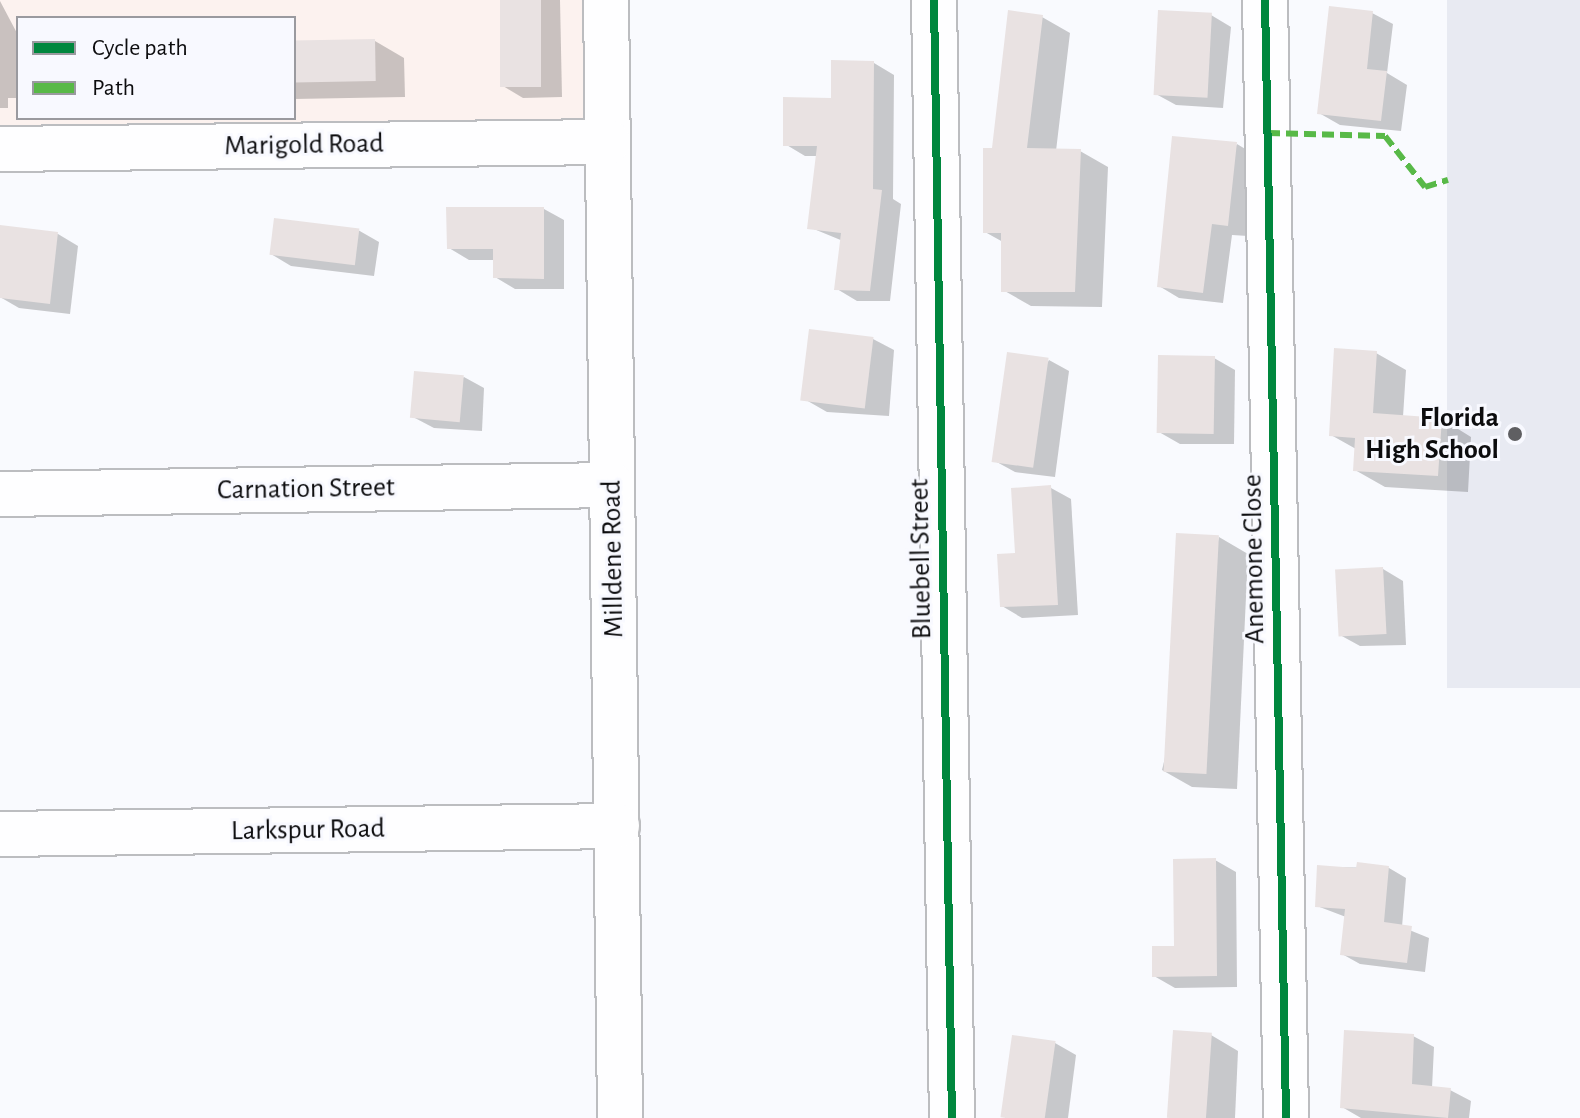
<!DOCTYPE html>
<style>
body{margin:0}
#map{position:relative;width:1580px;height:1118px;overflow:hidden;background:#f9fafe;font-family:"Alegreya Sans",sans-serif}
div>[style]{position:absolute}
.built>*{inset:0;background:#e8eaf2;transform-origin:0 0}
.industrial>*{inset:0;background:#fcf2ef}
.shadow>*{inset:0;background:#0003}
.building>*{inset:0;background:#e9e2e2;transform-origin:0 0}
.roads{filter:drop-shadow(2px 0 #bcbdc0) drop-shadow(-2px 0 #bcbdc0) drop-shadow(0 2px #bcbdc0) drop-shadow(0 -2px #bcbdc0)}
.minor>*{height:44px;margin:-22px;padding:0 22px;transform-origin:22px;border-radius:22px;background:#fefeff}
.quiet>*{height:6px;margin-top:-3px;transform-origin:0;background:repeating-linear-gradient(90deg,#58b947 0 12px,transparent 0 18px)}
.cycleway>*{height:8px;margin:-4px;padding:0 4px;transform-origin:4px;border-radius:4px;background:#00873e}
.dots>*{width:22px;height:22px;translate:-50% -50%;box-sizing:border-box;border:4px solid #f8f9ff;border-radius:50%}
span{translate:-50% -50%;white-space:nowrap;text-align:center;line-height:1.15;-webkit-text-stroke:6px #f8f9ff;paint-order:stroke}
.street-label{font-size:28px;color:#0c0c0e}
.poi-label{font-size:28px;color:#0c0c0e;font-weight:700}
.right{translate:-100% -50%;text-align:right}
.legend{position:absolute;left:16px;top:16px;width:280px;height:104px;box-sizing:border-box;background:#f8f9ff;border:2px solid #9a9a9f;margin:0;padding:10px 14px;list-style:none;font-size:24px;color:#0c0c0e}
.legend li{display:flex;align-items:center;gap:16px;height:40px}
.legend b{width:40px;border:2px solid #9a9a9f}
</style>
<div id="map">
<div class="built">
<i style="left:1447px;top:0;width:133px;height:688px"></i>
</div>
<div class="industrial">
<i style="clip-path:polygon(evenodd,0 0,609px 0,611px 144px,0 152px,0 0,18px 18px,294px 18px,294px 118px,18px 118px,18px 18px)"></i>
</div>
<div class="shadow">
<i style="clip-path:polygon(502px 0,560px 0,562px 97px,523px 98px,503px 86px)"></i>
<i style="clip-path:polygon(0 1px,18px 35px,18px 98px,8px 98px,8px 108px,0 108px)"></i>
<i style="clip-path:polygon(1372px 13px,1393px 24px,1387px 73px,1407px 85px,1401px 131px,1340px 125px,1319px 113px)"></i>
<i style="clip-path:polygon(1211px 15px,1231px 27px,1223px 108px,1176px 105px,1156px 94px)"></i>
<i style="clip-path:polygon(1042px 17px,1070px 33px,1056px 151px,1080px 151px,1108px 167px,1102px 307px,1031px 306px,1003px 290px,1003px 242px,985px 232px,994px 150px)"></i>
<i style="clip-path:polygon(375px 41px,404px 58px,405px 97px,294px 99px,294px 42px)"></i>
<i style="clip-path:polygon(874px 63px,894px 75px,893px 199px,901px 204px,890px 301px,857px 301px,837px 289px,843px 241px,809px 227px,817px 156px,805px 156px,785px 144px)"></i>
<i style="clip-path:polygon(1237px 144px,1257px 156px,1248px 236px,1232px 235px,1223px 303px,1179px 298px,1159px 286px)"></i>
<i style="clip-path:polygon(544px 209px,564px 220px,564px 289px,515px 289px,495px 277px,495px 260px,469px 260px,449px 248px)"></i>
<i style="clip-path:polygon(0 227px,58px 234px,78px 246px,70px 314px,19px 308px,0 297px)"></i>
<i style="clip-path:polygon(358px 230px,379px 242px,374px 276px,291px 266px,271px 254px)"></i>
<i style="clip-path:polygon(873px 339px,894px 350px,889px 416px,827px 412px,806px 400px)"></i>
<i style="clip-path:polygon(1376px 353px,1406px 370px,1403px 417px,1442px 419px,1471px 437px,1468px 492px,1385px 487px,1355px 470px,1356px 449px,1331px 435px)"></i>
<i style="clip-path:polygon(1214px 358px,1235px 370px,1234px 444px,1180px 444px,1159px 432px)"></i>
<i style="clip-path:polygon(1049px 360px,1069px 371px,1055px 477px,1015px 472px,995px 461px)"></i>
<i style="clip-path:polygon(464px 377px,484px 388px,482px 431px,434px 428px,413px 417px)"></i>
<i style="clip-path:polygon(1051px 488px,1071px 499px,1078px 615px,1022px 618px,1002px 606px,1017px 555px)"></i>
<i style="clip-path:polygon(1219px 537px,1248px 554px,1237px 789px,1192px 787px,1162px 770px)"></i>
<i style="clip-path:polygon(1383px 569px,1403px 581px,1406px 645px,1360px 646px,1340px 635px)"></i>
<i style="clip-path:polygon(1215px 860px,1236px 872px,1237px 987px,1175px 988px,1154px 976px,1176px 948px)"></i>
<i style="clip-path:polygon(1319px 867px,1389px 868px,1406px 878px,1402px 927px,1429px 938px,1425px 972px,1360px 964px,1342px 954px,1346px 917px,1317px 906px)"></i>
<i style="clip-path:polygon(1211px 1035px,1238px 1051px,1235px 1118px,1170px 1118px)"></i>
<i style="clip-path:polygon(1413px 1036px,1434px 1047px,1432px 1088px,1450px 1090px,1471px 1101px,1469px 1118px,1361px 1118px,1342px 1107px)"></i>
<i style="clip-path:polygon(1055px 1043px,1076px 1055px,1068px 1118px,1005px 1118px)"></i>
</div>
<div class="building">
<i style="left:500px;top:0;width:41px;height:87px"></i>
<i style="clip-path:polygon(1329px 6px,1373px 11px,1367px 69px,1387px 71px,1381px 121px,1317px 114px)"></i>
<i style="clip-path:polygon(1008px 10px,1043px 15px,1027px 148px,1081px 149px,1075px 292px,1001px 292px,1001px 233px,983px 233px,983px 148px,992px 148px)"></i>
<i style="left:1158px;top:10px;width:54px;height:85px;rotate:3deg"></i>
<i style="left:375px;top:39px;width:42px;height:81px;rotate:89deg"></i>
<i style="clip-path:polygon(831px 60px,874px 61px,873px 189px,882px 190px,870px 291px,834px 290px,841px 233px,807px 229px,817px 146px,783px 146px,783px 97px,831px 98px)"></i>
<i style="clip-path:polygon(1172px 136px,1237px 142px,1228px 226px,1212px 224px,1203px 293px,1157px 287px)"></i>
<i style="clip-path:polygon(446px 207px,544px 207px,544px 279px,493px 278px,493px 249px,447px 249px)"></i>
<i style="left:274px;top:218px;width:86px;height:37px;rotate:7deg"></i>
<i style="clip-path:polygon(0 225px,58px 232px,50px 304px,0 298px)"></i>
<i style="left:809px;top:329px;width:65px;height:72px;rotate:7deg"></i>
<i style="clip-path:polygon(1334px 348px,1377px 351px,1373px 413px,1442px 418px,1438px 476px,1353px 471px,1355px 438px,1329px 436px)"></i>
<i style="left:1007px;top:352px;width:42px;height:111px;rotate:8deg"></i>
<i style="left:1158px;top:355px;width:57px;height:78px;rotate:1deg"></i>
<i style="left:414px;top:371px;width:50px;height:47px;rotate:5deg"></i>
<i style="clip-path:polygon(1051px 485px,1058px 605px,1000px 607px,997px 554px,1015px 553px,1011px 488px)"></i>
<i style="left:1176px;top:533px;width:43px;height:239px;rotate:3deg"></i>
<i style="left:1383px;top:567px;width:67px;height:48px;rotate:87deg"></i>
<i style="clip-path:polygon(1216px 858px,1217px 976px,1152px 977px,1152px 946px,1174px 946px,1173px 859px)"></i>
<i style="clip-path:polygon(1357px 862px,1389px 866px,1384px 922px,1412px 926px,1407px 963px,1340px 955px,1345px 909px,1315px 907px,1317px 865px,1356px 868px)"></i>
<i style="left:1173px;top:1030px;width:39px;height:88px;rotate:4deg"></i>
<i style="clip-path:polygon(1344px 1030px,1414px 1034px,1412px 1084px,1451px 1088px,1448px 1118px,1340px 1108px)"></i>
<i style="left:1012px;top:1035px;width:44px;height:83px;rotate:8deg"></i>
</div>
<div class="roads">
<div class="minor">
<i style="left:606px;top:0;width:1118px;rotate:89.28deg"></i>
<i style="left:934px;top:0;width:1118px;rotate:89.08deg"></i>
<i style="left:1265px;top:0;width:1118px;rotate:88.92deg"></i>
<i style="left:0;top:149px;width:608px;rotate:-0.66deg"></i>
<i style="left:0;top:494px;width:612px;rotate:-0.84deg"></i>
<i style="left:0;top:834px;width:617px;rotate:-0.74deg"></i>
</div>
</div>
<div class="quiet">
<i style="left:1268px;top:133px;width:117px;rotate:1.5deg"></i>
<i style="left:1385px;top:136px;width:65px;rotate:51.9deg"></i>
<i style="left:1425px;top:187px;width:24px;rotate:-17deg"></i>
</div>
<div class="cycleway">
<i style="left:934px;top:0;width:1118px;rotate:89.08deg"></i>
<i style="left:1265px;top:0;width:1118px;rotate:88.92deg"></i>
</div>
<div class="dots">
<i style="left:1515px;top:434px;background:#5f5f62"></i>
</div>
<div class="street-label">
<span style="left:304px;top:145px;rotate:-1deg">Marigold Road</span>
<span style="left:306px;top:489px;rotate:-1deg">Carnation Street</span>
<span style="left:613px;top:559px;rotate:-91deg">Milldene Road</span>
<span style="left:921px;top:559px;rotate:-91deg">Bluebell Street</span>
<span style="left:1254px;top:559px;rotate:-91deg">Anemone Close</span>
<span style="left:308px;top:830px;rotate:-1deg">Larkspur Road</span>
</div>
<div class="poi-label">
<span class="right" style="left:1499px;top:434px">Florida<br>High School</span>
</div>
<ul class="legend">
<li><b style="height:10px;background:#00873e"></b>Cycle path</li>
<li><b style="height:10px;background:#58b947"></b>Path</li>
</ul>
</div>
